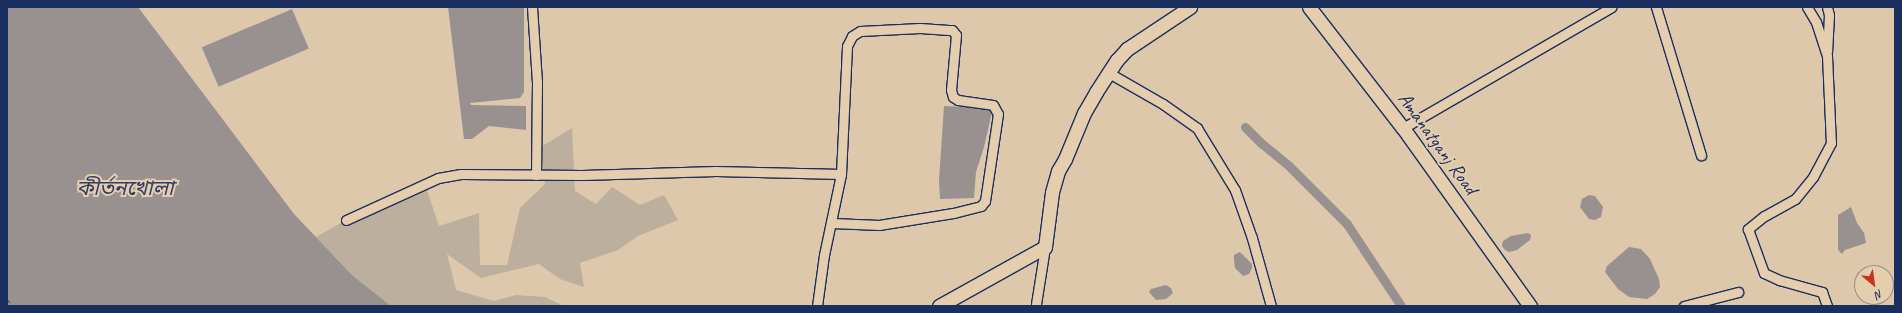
<!DOCTYPE html>
<meta charset="utf-8">
<style>
body{margin:0}
#map{position:relative;width:1902px;height:313px;overflow:hidden;background:#ddc8ab;font-family:Caveat,"Noto Sans Bengali",sans-serif}
div>[style]{position:absolute}
.green>*{inset:0;background:#bdaf9e}
.water>*{inset:0;background:#989190;transform-origin:0 0}
.canal>*{height:9px;margin:-4.5px;padding:0 4.5px;transform-origin:4.5px;border-radius:4.5px;background:#989190}
.ferry>*{height:1px;margin-top:-0.5px;transform-origin:0;background:repeating-linear-gradient(90deg,#2e3e66 0 5px,transparent 0 9px)}
.roads{filter:drop-shadow(1px 0 #1b2f5e) drop-shadow(-1px 0 #1b2f5e) drop-shadow(0 1px #1b2f5e) drop-shadow(0 -1px #1b2f5e)}
.minor>*{height:9px;margin:-4.5px;padding:0 4.5px;transform-origin:4.5px;border-radius:4.5px;background:#e5ceae}
.secondary>*{height:13px;margin:-6.5px;padding:0 6.5px;transform-origin:6.5px;border-radius:6.5px;background:#e5ceae}
span{translate:-50% -50%;white-space:nowrap;text-align:center;line-height:1.15;-webkit-text-stroke:4px #e5ceae;paint-order:stroke}
.street-label{font-size:20px;color:#1b2f5e}
.water-label{font-size:21px;color:#2e3e66;font-style:italic}
.frame{position:absolute;inset:0;border:8px solid #1b2f5e;pointer-events:none}
.north{position:absolute;left:1854px;top:265px;width:40px;height:40px;box-sizing:border-box;background:#e5ceae;border:1px solid #948e8e;border-radius:50%;rotate:151deg;font-size:11px;font-weight:700;line-height:16px;text-align:center;color:#1b2f5e}
.north::after{content:'';display:block;margin:auto;width:14px;height:18px;background:#c8321e;clip-path:polygon(50% 0,100% 100%,50% 72%,0 100%)}
</style>
<div id="map">
<div class="green">
<i style="clip-path:polygon(572px 128px,575px 191px,596px 204px,612px 187px,640px 205px,664px 195px,678px 220px,638px 236px,618px 250px,580px 263px,584px 287px,560px 279px,539px 264px,481px 278px,447px 254px,456px 290px,494px 301px,516px 295px,545px 297px,564px 306px,391px 306px,352px 275px,316px 237px,339px 224px,424px 181px,439px 226px,479px 213px,480px 265px,507px 265px,520px 208px,545px 184px,539px 148px)"></i>
</div>
<div class="water">
<i style="clip-path:polygon(7px 7px,138px 7px,294px 214px,352px 275px,391px 306px,7px 306px)"></i>
<i style="clip-path:polygon(448px 7px,524px 7px,524px 92px,520px 98px,470px 103px,471px 105px,526px 106px,526px 130px,489px 126px,472px 139px,464px 139px)"></i>
<i style="left:292px;top:9px;width:43px;height:98px;rotate:67deg"></i>
<i style="clip-path:polygon(944px 106px,988px 108px,992px 112px,984px 147px,976px 172px,974px 198px,940px 199px,939px 180px)"></i>
<i style="clip-path:polygon(1589px 195px,1595px 196px,1603px 207px,1601px 217px,1595px 220px,1589px 219px,1580px 207px,1582px 199px)"></i>
<i style="clip-path:polygon(1851px 207px,1857px 223px,1864px 233px,1866px 243px,1845px 250px,1842px 254px,1838px 250px,1838px 215px)"></i>
<i style="clip-path:polygon(1528px 233px,1531px 235px,1530px 240px,1517px 250px,1509px 252px,1505px 250px,1502px 246px,1503px 241px,1511px 236px)"></i>
<i style="clip-path:polygon(1629px 247px,1641px 249px,1650px 259px,1659px 279px,1660px 287px,1655px 294px,1647px 299px,1629px 297px,1618px 289px,1605px 272px,1607px 266px)"></i>
<i style="clip-path:polygon(1240px 252px,1252px 264px,1252px 268px,1249px 274px,1243px 276px,1235px 268px,1234px 260px,1234px 255px)"></i>
<i style="clip-path:polygon(1166px 285px,1171px 288px,1173px 293px,1166px 299px,1156px 300px,1149px 292px,1151px 289px)"></i>
</div>
<div class="canal">
<i style="left:1245px;top:127px;width:23px;rotate:45deg"></i>
<i style="left:1261px;top:143px;width:36px;rotate:39deg"></i>
<i style="left:1289px;top:166px;width:82px;rotate:45deg"></i>
<i style="left:1347px;top:224px;width:98px;rotate:56.6deg"></i>
</div>
<div class="ferry">
<i style="left:7px;top:299px;width:9px;rotate:49deg"></i>
</div>
<div class="roads">
<div class="minor">
<i style="left:532px;top:7px;width:75px;rotate:86.2deg"></i>
<i style="left:537px;top:82px;width:93px;rotate:90.6deg"></i>
<i style="left:1656px;top:7px;width:155px;rotate:73.1deg"></i>
<i style="left:1807px;top:7px;width:17px;rotate:59deg"></i>
<i style="left:1816px;top:22px;width:36px;rotate:72deg"></i>
<i style="left:1827px;top:56px;width:87px;rotate:87.4deg"></i>
<i style="left:1831px;top:143px;width:38px;rotate:118deg"></i>
<i style="left:1813px;top:177px;width:28px;rotate:129deg"></i>
<i style="left:1795px;top:199px;width:35px;rotate:151deg"></i>
<i style="left:1764px;top:216px;width:21px;rotate:141deg"></i>
<i style="left:1748px;top:229px;width:47px;rotate:70deg"></i>
<i style="left:1764px;top:273px;width:17px;rotate:25deg"></i>
<i style="left:1779px;top:280px;width:45px;rotate:15.6deg"></i>
<i style="left:1822px;top:292px;width:15px;rotate:70deg"></i>
<i style="left:1827px;top:7px;width:8px;rotate:76deg"></i>
<i style="left:1829px;top:15px;width:36px;rotate:93deg"></i>
<i style="left:1109px;top:73px;width:62px;rotate:29.9deg"></i>
<i style="left:1163px;top:104px;width:42px;rotate:35.2deg"></i>
<i style="left:1197px;top:128px;width:73px;rotate:58.5deg"></i>
<i style="left:1235px;top:190px;width:51px;rotate:70.5deg"></i>
<i style="left:1252px;top:238px;width:71px;rotate:74.4deg"></i>
<i style="left:1403px;top:128px;width:241px;rotate:-30.1deg"></i>
<i style="left:346px;top:220px;width:101px;rotate:-24.5deg"></i>
<i style="left:438px;top:178px;width:23px;rotate:-10deg"></i>
<i style="left:461px;top:174px;width:121px;rotate:0.5deg"></i>
<i style="left:582px;top:175px;width:134px;rotate:-1.7deg"></i>
<i style="left:716px;top:171px;width:125px;rotate:1.4deg"></i>
<i style="left:1036px;top:304px;width:58px;rotate:-81deg"></i>
<i style="left:817px;top:306px;width:51px;rotate:-82.2deg"></i>
<i style="left:824px;top:255px;width:83px;rotate:-78.1deg"></i>
<i style="left:841px;top:174px;width:128px;rotate:-87.3deg"></i>
<i style="left:847px;top:46px;width:11px;rotate:-63deg"></i>
<i style="left:852px;top:36px;width:9px;rotate:-32deg"></i>
<i style="left:860px;top:31px;width:60px;rotate:-2.9deg"></i>
<i style="left:920px;top:28px;width:32px;rotate:4deg"></i>
<i style="left:952px;top:30px;width:6px;rotate:51deg"></i>
<i style="left:956px;top:35px;width:55px;rotate:95.2deg"></i>
<i style="left:951px;top:90px;width:7px;rotate:74deg"></i>
<i style="left:953px;top:97px;width:6px;rotate:31deg"></i>
<i style="left:958px;top:100px;width:35px;rotate:8deg"></i>
<i style="left:993px;top:105px;width:10px;rotate:61deg"></i>
<i style="left:998px;top:114px;width:88px;rotate:98.5deg"></i>
<i style="left:985px;top:201px;width:6px;rotate:129deg"></i>
<i style="left:981px;top:206px;width:29px;rotate:166deg"></i>
<i style="left:953px;top:213px;width:75px;rotate:170.8deg"></i>
<i style="left:879px;top:225px;width:47px;rotate:-177.6deg"></i>
<i style="left:1684px;top:306px;width:56px;rotate:-14.5deg"></i>
</div>
<div class="secondary">
<i style="left:1309px;top:7px;width:153px;rotate:52.2deg"></i>
<i style="left:1403px;top:128px;width:219px;rotate:54.5deg"></i>
<i style="left:939px;top:306px;width:121px;rotate:-29.1deg"></i>
<i style="left:1045px;top:247px;width:55px;rotate:-82.7deg"></i>
<i style="left:1052px;top:192px;width:22px;rotate:-74deg"></i>
<i style="left:1058px;top:171px;width:14px;rotate:-60deg"></i>
<i style="left:1065px;top:159px;width:50px;rotate:-67.6deg"></i>
<i style="left:1084px;top:113px;width:24px;rotate:-60deg"></i>
<i style="left:1096px;top:92px;width:38px;rotate:-57deg"></i>
<i style="left:1117px;top:60px;width:15px;rotate:-48deg"></i>
<i style="left:1127px;top:49px;width:76px;rotate:-33.7deg"></i>
</div>
</div>
<div class="street-label">
<span style="left:1438px;top:143px;rotate:54deg">Amanatganj Road</span>
</div>
<div class="water-label">
<span style="left:125px;top:188px">কীর্তনখোলা</span>
</div>
<div class="frame"></div>
<div class="north">N</div>
</div>
